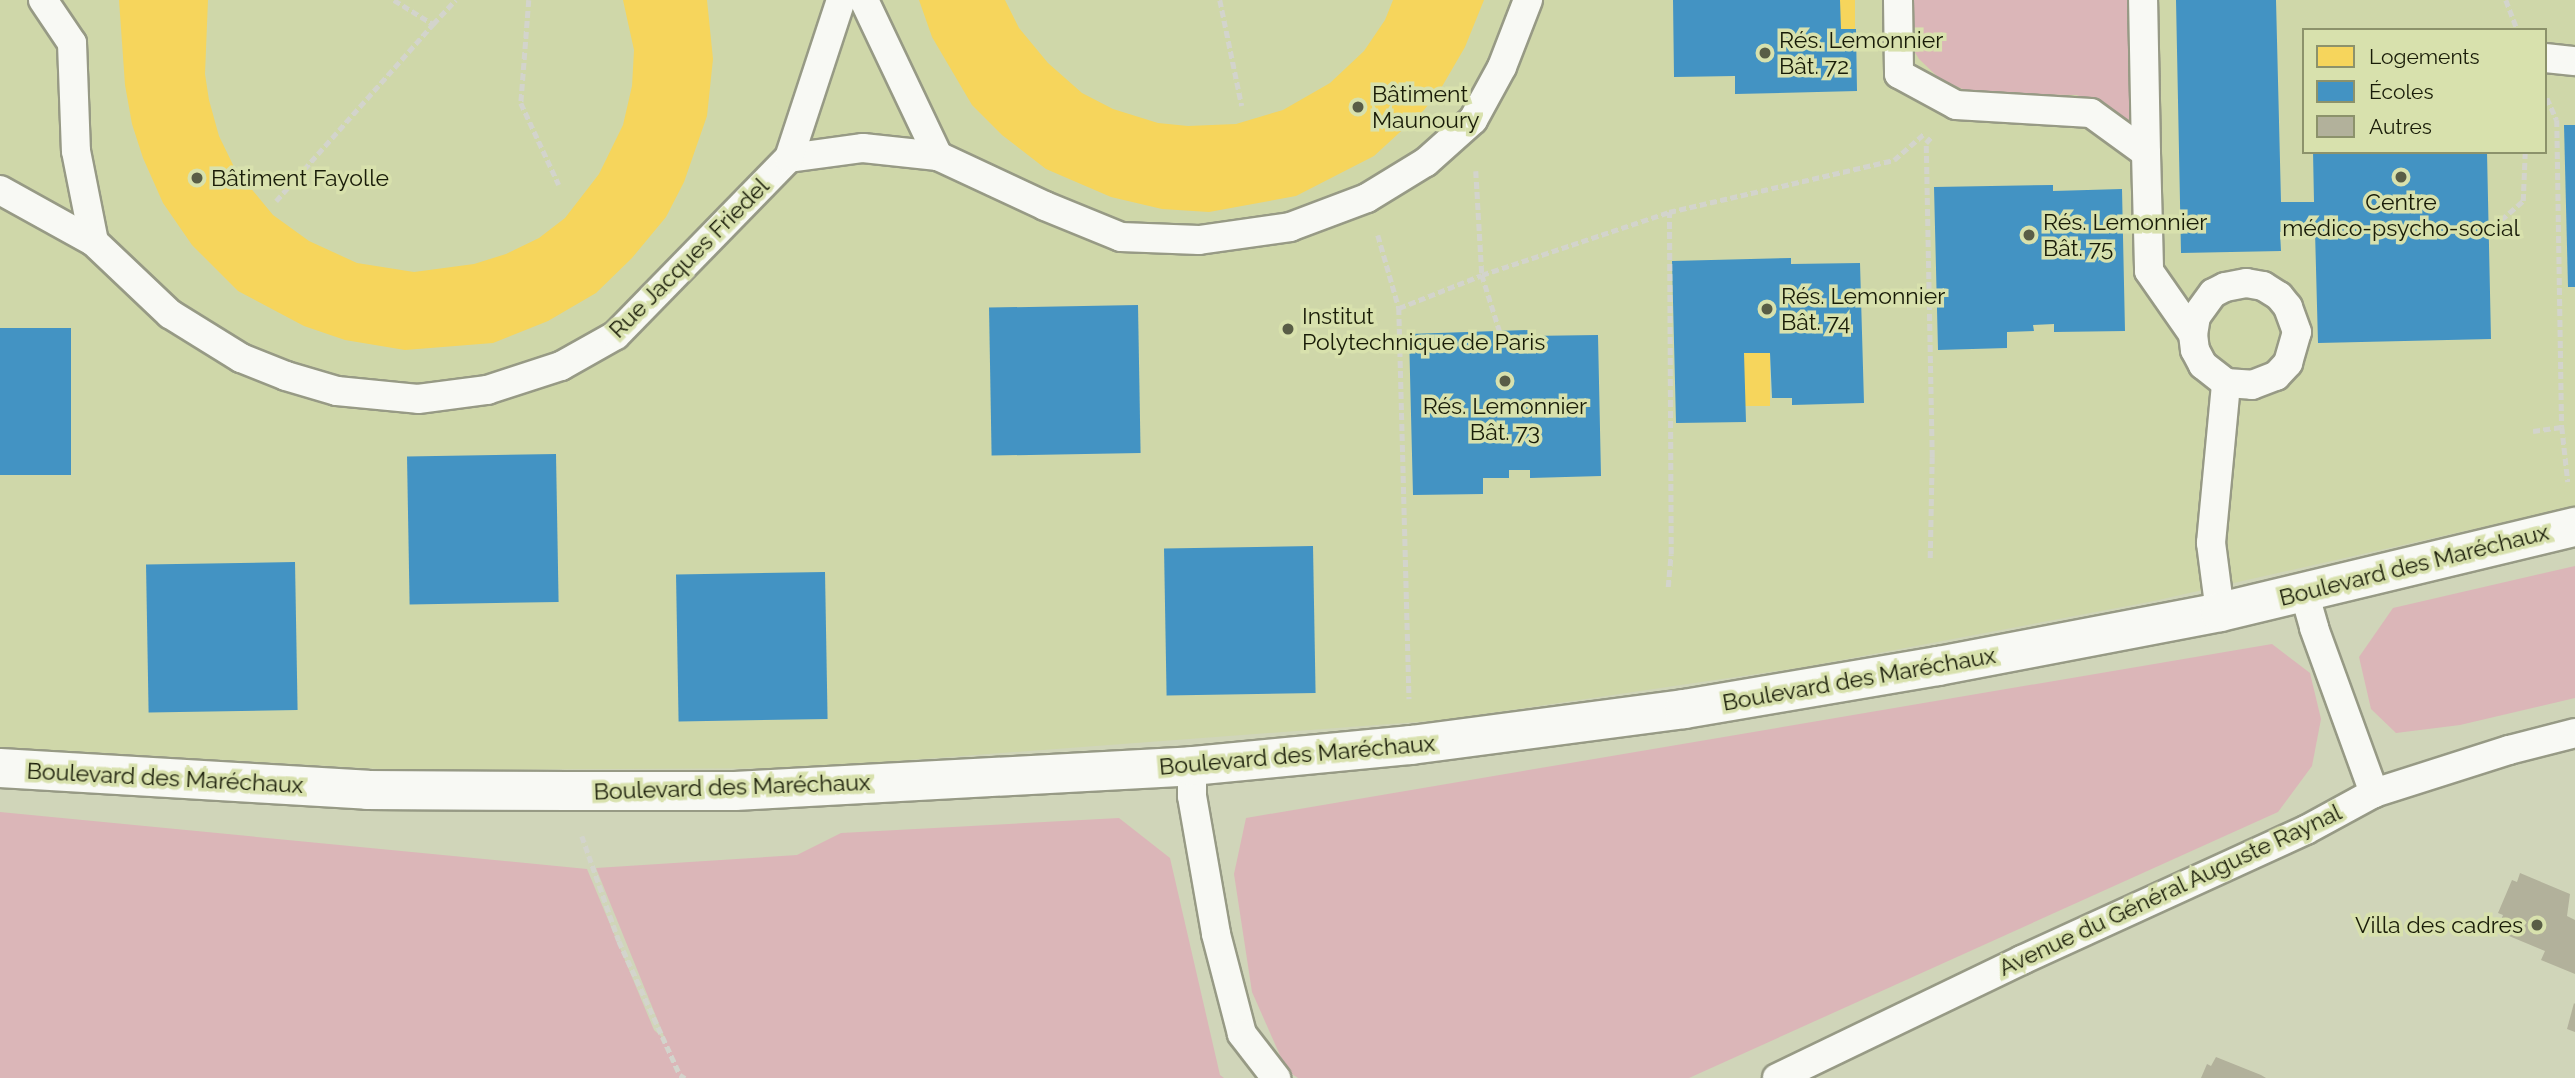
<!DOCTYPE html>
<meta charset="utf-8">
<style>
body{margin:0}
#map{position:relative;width:2575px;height:1078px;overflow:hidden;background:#d0d5b9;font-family:Raleway,sans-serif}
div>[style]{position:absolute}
.built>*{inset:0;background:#cfd7a9}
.green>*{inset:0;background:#dbb6b8}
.homes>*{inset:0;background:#f6d55c;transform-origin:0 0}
.schools>*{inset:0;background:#4393c3;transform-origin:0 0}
.building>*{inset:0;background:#b2b19b}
.path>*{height:4.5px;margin-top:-2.25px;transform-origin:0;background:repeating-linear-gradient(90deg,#d3d4cc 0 7px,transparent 0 10.5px)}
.roads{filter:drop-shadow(2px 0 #979a85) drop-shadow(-2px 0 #979a85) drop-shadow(0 2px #979a85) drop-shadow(0 -2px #979a85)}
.lane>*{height:28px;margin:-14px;padding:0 14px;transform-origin:14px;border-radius:14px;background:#f8f9f4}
.street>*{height:38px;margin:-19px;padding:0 19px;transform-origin:19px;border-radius:19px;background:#f8f9f4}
.dots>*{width:19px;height:19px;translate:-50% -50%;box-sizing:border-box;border:4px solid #d8e1ad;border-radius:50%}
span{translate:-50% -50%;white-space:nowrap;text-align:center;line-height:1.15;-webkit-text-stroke:7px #d8e1ad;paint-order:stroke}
.poi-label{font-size:23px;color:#191c08}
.left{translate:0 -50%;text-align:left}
.right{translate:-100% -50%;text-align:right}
.street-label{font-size:23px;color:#191c08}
.legend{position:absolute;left:2302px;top:28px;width:245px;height:126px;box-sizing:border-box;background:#d8e1ad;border:2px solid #8c926b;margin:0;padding:9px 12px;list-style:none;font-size:21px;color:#191c08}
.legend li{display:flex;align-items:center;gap:14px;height:35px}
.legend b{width:35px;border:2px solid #8c926b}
</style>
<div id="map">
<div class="built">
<i style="clip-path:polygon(evenodd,0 0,2575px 0,2575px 506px,2154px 601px,1804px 667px,1443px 720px,801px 768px,397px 770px,0 747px,0 0,2304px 30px,2545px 30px,2545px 152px,2304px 152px,2304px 30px)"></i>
</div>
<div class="green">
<i style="clip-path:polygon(1909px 0,2133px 0,2137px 135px,2118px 114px,2101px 103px,2076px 95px,1975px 94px,1941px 80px,1919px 59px,1911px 46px)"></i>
<i style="clip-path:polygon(2575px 566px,2575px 698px,2460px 725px,2396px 733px,2371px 709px,2359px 657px,2393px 608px)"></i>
<i style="clip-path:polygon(2272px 644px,2310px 673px,2321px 719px,2312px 766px,2278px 812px,1689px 1078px,1298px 1078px,1287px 1071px,1252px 992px,1234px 874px,1246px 818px)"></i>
<i style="clip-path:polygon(0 812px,587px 869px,654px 1030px,666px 1041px,596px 868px,797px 855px,841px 833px,1119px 818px,1170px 858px,1220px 1075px,1224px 1078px,0 1078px)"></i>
</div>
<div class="homes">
<i style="clip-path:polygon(119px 0,208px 0,205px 74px,209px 100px,219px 136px,235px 169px,273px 215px,309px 241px,357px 263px,414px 272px,474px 264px,506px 254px,539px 238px,565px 218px,599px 174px,623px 125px,632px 86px,634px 50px,623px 0,707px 0,713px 59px,707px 116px,684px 182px,666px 217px,632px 258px,596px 293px,548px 321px,493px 343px,405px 350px,345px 340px,304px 326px,238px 291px,192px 245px,163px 203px,143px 158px,132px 124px,125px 85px)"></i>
<i style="clip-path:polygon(919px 0,1005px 0,1019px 28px,1048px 63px,1082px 93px,1113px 109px,1158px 123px,1188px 126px,1236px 124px,1283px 110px,1330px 83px,1364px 51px,1385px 20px,1393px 0,1484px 0,1465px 47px,1440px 90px,1424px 110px,1374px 156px,1296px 196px,1209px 212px,1162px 209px,1111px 197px,1046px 169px,1002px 135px,972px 105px,932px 37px)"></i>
<i style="left:1840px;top:0;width:15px;height:29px"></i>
<i style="left:1744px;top:353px;width:26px;height:53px"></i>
</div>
<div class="schools">
<i style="clip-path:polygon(1673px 0,1840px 0,1841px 29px,1856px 29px,1857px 91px,1735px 94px,1735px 76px,1674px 77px)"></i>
<i style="clip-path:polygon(2176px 0,2276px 0,2281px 202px,2314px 202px,2313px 152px,2487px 152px,2491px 339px,2318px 343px,2315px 231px,2280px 232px,2281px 251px,2181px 253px)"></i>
<i style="clip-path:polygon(2564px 125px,2575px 125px,2575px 287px,2568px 287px)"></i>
<i style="clip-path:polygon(2053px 185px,2053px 191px,2122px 189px,2125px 331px,2054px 332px,2054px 324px,2033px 325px,2034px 331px,2007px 332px,2007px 348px,1938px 350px,1934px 187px)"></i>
<i style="clip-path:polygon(1791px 258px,1791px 264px,1860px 263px,1864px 403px,1792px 405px,1792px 398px,1772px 398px,1770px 353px,1744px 353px,1746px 422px,1676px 423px,1672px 261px)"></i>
<i style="left:1138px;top:305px;width:148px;height:149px;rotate:89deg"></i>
<i style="left:71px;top:328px;width:147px;height:71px;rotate:90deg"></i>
<i style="clip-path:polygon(1528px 330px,1528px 336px,1598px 335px,1601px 476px,1530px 478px,1530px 470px,1509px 470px,1509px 478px,1483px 478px,1483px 494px,1413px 495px,1409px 334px)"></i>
<i style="left:556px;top:454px;width:148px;height:149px;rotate:89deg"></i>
<i style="left:1313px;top:546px;width:147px;height:149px;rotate:89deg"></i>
<i style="left:295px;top:562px;width:148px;height:149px;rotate:89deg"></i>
<i style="left:825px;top:572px;width:147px;height:149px;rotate:89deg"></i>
</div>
<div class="building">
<i style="clip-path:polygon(2520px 873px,2570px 894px,2567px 916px,2575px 920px,2575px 974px,2541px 960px,2545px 951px,2497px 931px,2503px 915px,2498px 913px,2512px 880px,2517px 882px)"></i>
<i style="clip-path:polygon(2574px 1003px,2575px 1004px,2575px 1032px,2567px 1029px)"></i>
<i style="clip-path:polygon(2216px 1057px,2261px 1075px,2266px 1078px,2201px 1078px,2207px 1064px,2211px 1066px)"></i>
</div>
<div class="path">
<i style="left:394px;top:0;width:46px;rotate:31.6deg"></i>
<i style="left:433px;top:24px;width:33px;rotate:-47deg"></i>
<i style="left:529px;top:0;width:103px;rotate:94.4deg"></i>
<i style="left:521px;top:103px;width:90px;rotate:65.1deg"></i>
<i style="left:1220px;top:0;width:108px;rotate:78.3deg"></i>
<i style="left:2506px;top:0;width:31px;rotate:69deg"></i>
<i style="left:2547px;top:98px;width:24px;rotate:66deg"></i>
<i style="left:2557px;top:120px;width:307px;rotate:89.1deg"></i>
<i style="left:2562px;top:427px;width:55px;rotate:83.8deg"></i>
<i style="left:1476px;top:171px;width:104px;rotate:86.7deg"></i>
<i style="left:1482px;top:275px;width:60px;rotate:72.5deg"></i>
<i style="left:276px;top:201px;width:237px;rotate:-48.4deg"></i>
<i style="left:2501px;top:220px;width:29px;rotate:-41deg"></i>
<i style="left:2523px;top:201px;width:49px;rotate:-87.7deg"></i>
<i style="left:1378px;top:235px;width:76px;rotate:74deg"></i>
<i style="left:1399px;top:308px;width:391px;rotate:88.5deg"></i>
<i style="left:1399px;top:308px;width:89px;rotate:-21.7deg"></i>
<i style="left:1482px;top:275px;width:197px;rotate:-18.6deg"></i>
<i style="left:1669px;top:212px;width:231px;rotate:-13deg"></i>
<i style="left:1894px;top:160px;width:40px;rotate:-41deg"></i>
<i style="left:2533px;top:431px;width:29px;rotate:-8deg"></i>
<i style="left:1930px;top:558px;width:101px;rotate:-88.9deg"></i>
<i style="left:1932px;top:457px;width:314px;rotate:-91.1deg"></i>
<i style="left:1926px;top:143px;width:9px;rotate:-49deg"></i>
<i style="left:1668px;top:587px;width:33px;rotate:-85deg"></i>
<i style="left:1671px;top:554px;width:342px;rotate:-90.3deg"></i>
<i style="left:582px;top:836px;width:111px;rotate:70.6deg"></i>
<i style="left:619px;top:941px;width:147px;rotate:65.5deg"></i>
<i style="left:680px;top:1075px;width:6px;rotate:31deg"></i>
</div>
<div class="roads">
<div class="lane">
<i style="left:43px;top:0;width:52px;rotate:56deg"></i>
<i style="left:72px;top:43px;width:108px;rotate:87.9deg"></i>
<i style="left:76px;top:151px;width:93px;rotate:78.8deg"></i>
<i style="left:864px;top:0;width:173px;rotate:64.6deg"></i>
<i style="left:1898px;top:0;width:74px;rotate:89.2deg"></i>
<i style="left:1899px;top:74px;width:65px;rotate:28.5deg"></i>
<i style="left:1956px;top:105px;width:135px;rotate:3.4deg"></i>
<i style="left:2091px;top:113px;width:68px;rotate:36deg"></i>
<i style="left:2146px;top:153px;width:153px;rotate:-91.1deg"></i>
<i style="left:2545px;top:58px;width:30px;rotate:6deg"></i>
<i style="left:2146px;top:153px;width:118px;rotate:88.5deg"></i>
<i style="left:2149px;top:271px;width:77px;rotate:55.1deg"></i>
<i style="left:2193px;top:334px;width:16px;rotate:83deg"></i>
<i style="left:2195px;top:350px;width:17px;rotate:62deg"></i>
<i style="left:2203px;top:365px;width:29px;rotate:38deg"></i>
<i style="left:2226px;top:383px;width:26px;rotate:4deg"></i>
<i style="left:2252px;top:385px;width:26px;rotate:-21deg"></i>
<i style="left:2276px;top:376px;width:18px;rotate:-47deg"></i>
<i style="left:2288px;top:363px;width:32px;rotate:-74deg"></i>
<i style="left:2297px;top:332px;width:27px;rotate:-110deg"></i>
<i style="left:2288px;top:307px;width:14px;rotate:-129deg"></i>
<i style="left:2279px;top:296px;width:19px;rotate:-148deg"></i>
<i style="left:2263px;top:286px;width:17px;rotate:-170deg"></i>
<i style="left:2246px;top:283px;width:21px;rotate:169deg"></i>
<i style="left:2225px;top:287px;width:13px;rotate:153deg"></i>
<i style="left:2213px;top:293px;width:29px;rotate:126deg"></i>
<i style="left:2196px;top:316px;width:18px;rotate:99deg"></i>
<i style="left:789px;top:158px;width:75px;rotate:-7.7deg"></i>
<i style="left:863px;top:148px;width:75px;rotate:6.1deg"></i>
<i style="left:938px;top:156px;width:118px;rotate:25deg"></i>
<i style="left:1045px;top:206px;width:82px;rotate:22.2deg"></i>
<i style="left:1121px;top:237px;width:78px;rotate:2.2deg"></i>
<i style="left:1199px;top:240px;width:92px;rotate:-8.1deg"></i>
<i style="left:1290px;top:227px;width:82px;rotate:-20.6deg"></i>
<i style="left:1367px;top:198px;width:69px;rotate:-31.4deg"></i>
<i style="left:1426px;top:162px;width:63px;rotate:-41.8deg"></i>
<i style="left:1473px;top:120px;width:60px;rotate:-61.3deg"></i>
<i style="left:1502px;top:67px;width:72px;rotate:-68.8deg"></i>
<i style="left:0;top:190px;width:107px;rotate:29deg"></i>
<i style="left:94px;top:242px;width:105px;rotate:43.5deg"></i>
<i style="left:170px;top:314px;width:84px;rotate:31.8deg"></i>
<i style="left:241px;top:358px;width:48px;rotate:21.8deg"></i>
<i style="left:286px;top:376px;width:53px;rotate:16.4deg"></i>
<i style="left:337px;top:391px;width:81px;rotate:5.6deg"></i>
<i style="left:418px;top:399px;width:70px;rotate:-7.4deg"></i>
<i style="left:487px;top:390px;width:78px;rotate:-18deg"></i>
<i style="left:561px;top:366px;width:63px;rotate:-29.4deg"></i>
<i style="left:616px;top:335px;width:248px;rotate:-45.7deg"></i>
<i style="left:789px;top:158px;width:166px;rotate:-71.8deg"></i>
<i style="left:2304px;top:592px;width:37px;rotate:74deg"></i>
<i style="left:2314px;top:628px;width:176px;rotate:70deg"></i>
<i style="left:2220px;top:612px;width:70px;rotate:-97.4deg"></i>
<i style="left:2211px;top:543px;width:161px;rotate:-84.6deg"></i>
<i style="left:1192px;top:766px;width:30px;rotate:90deg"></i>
<i style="left:1192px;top:796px;width:140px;rotate:80.1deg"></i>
<i style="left:1216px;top:934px;width:103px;rotate:75.4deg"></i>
<i style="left:1242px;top:1034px;width:56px;rotate:52.3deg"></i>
<i style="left:1777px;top:1078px;width:272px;rotate:-25.7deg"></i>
<i style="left:2022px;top:960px;width:312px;rotate:-24.6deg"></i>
<i style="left:2306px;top:830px;width:77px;rotate:-28.6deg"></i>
<i style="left:2374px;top:793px;width:142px;rotate:-17.7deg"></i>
<i style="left:2509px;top:750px;width:68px;rotate:-14.4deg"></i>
</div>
<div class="street">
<i style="left:0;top:768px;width:368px;rotate:3.4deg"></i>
<i style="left:367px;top:790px;width:204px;rotate:0.3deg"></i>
<i style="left:571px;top:791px;width:164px"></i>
<i style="left:735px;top:791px;width:458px;rotate:-3.1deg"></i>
<i style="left:1192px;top:766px;width:220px;rotate:-5.5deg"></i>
<i style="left:1411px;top:745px;width:275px;rotate:-7.5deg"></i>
<i style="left:1684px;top:709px;width:258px;rotate:-9.6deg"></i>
<i style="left:1938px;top:666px;width:287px;rotate:-10.8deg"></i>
<i style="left:2220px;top:612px;width:365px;rotate:-13.5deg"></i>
</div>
</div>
<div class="dots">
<i style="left:1765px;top:53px;background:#595d46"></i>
<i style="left:1358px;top:107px;background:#595d46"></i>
<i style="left:2401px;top:177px;background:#595d46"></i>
<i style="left:197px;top:178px;background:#595d46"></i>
<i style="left:2029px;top:235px;background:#595d46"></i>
<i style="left:1767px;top:309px;background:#595d46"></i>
<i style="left:1288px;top:329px;background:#595d46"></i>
<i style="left:1505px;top:381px;background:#595d46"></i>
<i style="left:2537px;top:925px;background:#595d46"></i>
</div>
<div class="poi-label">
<span class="left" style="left:1779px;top:53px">Rés. Lemonnier<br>Bât. 72</span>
<span class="left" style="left:1372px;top:107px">Bâtiment<br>Maunoury</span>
<span class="left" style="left:211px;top:178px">Bâtiment Fayolle</span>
<span style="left:2401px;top:215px">Centre<br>médico-psycho-social</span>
<span class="left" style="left:2043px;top:235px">Rés. Lemonnier<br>Bât. 75</span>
<span class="left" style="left:1781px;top:309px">Rés. Lemonnier<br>Bât. 74</span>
<span class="left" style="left:1302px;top:329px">Institut<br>Polytechnique de Paris</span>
<span style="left:1505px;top:419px">Rés. Lemonnier<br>Bât. 73</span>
<span class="right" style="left:2523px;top:925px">Villa des cadres</span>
</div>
<div class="street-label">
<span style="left:689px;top:258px;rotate:-45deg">Rue Jacques Friedel</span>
<span style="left:2414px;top:565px;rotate:-14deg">Boulevard des Maréchaux</span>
<span style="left:1859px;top:679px;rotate:-10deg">Boulevard des Maréchaux</span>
<span style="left:1297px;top:755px;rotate:-5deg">Boulevard des Maréchaux</span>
<span style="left:165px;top:778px;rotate:3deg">Boulevard des Maréchaux</span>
<span style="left:732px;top:787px;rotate:-2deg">Boulevard des Maréchaux</span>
<span style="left:2170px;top:890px;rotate:-25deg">Avenue du Général Auguste Raynal</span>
</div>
<ul class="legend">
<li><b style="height:19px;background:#f6d55c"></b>Logements</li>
<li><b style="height:19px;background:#4393c3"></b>Écoles</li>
<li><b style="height:19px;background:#b2b19b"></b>Autres</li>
</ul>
</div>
